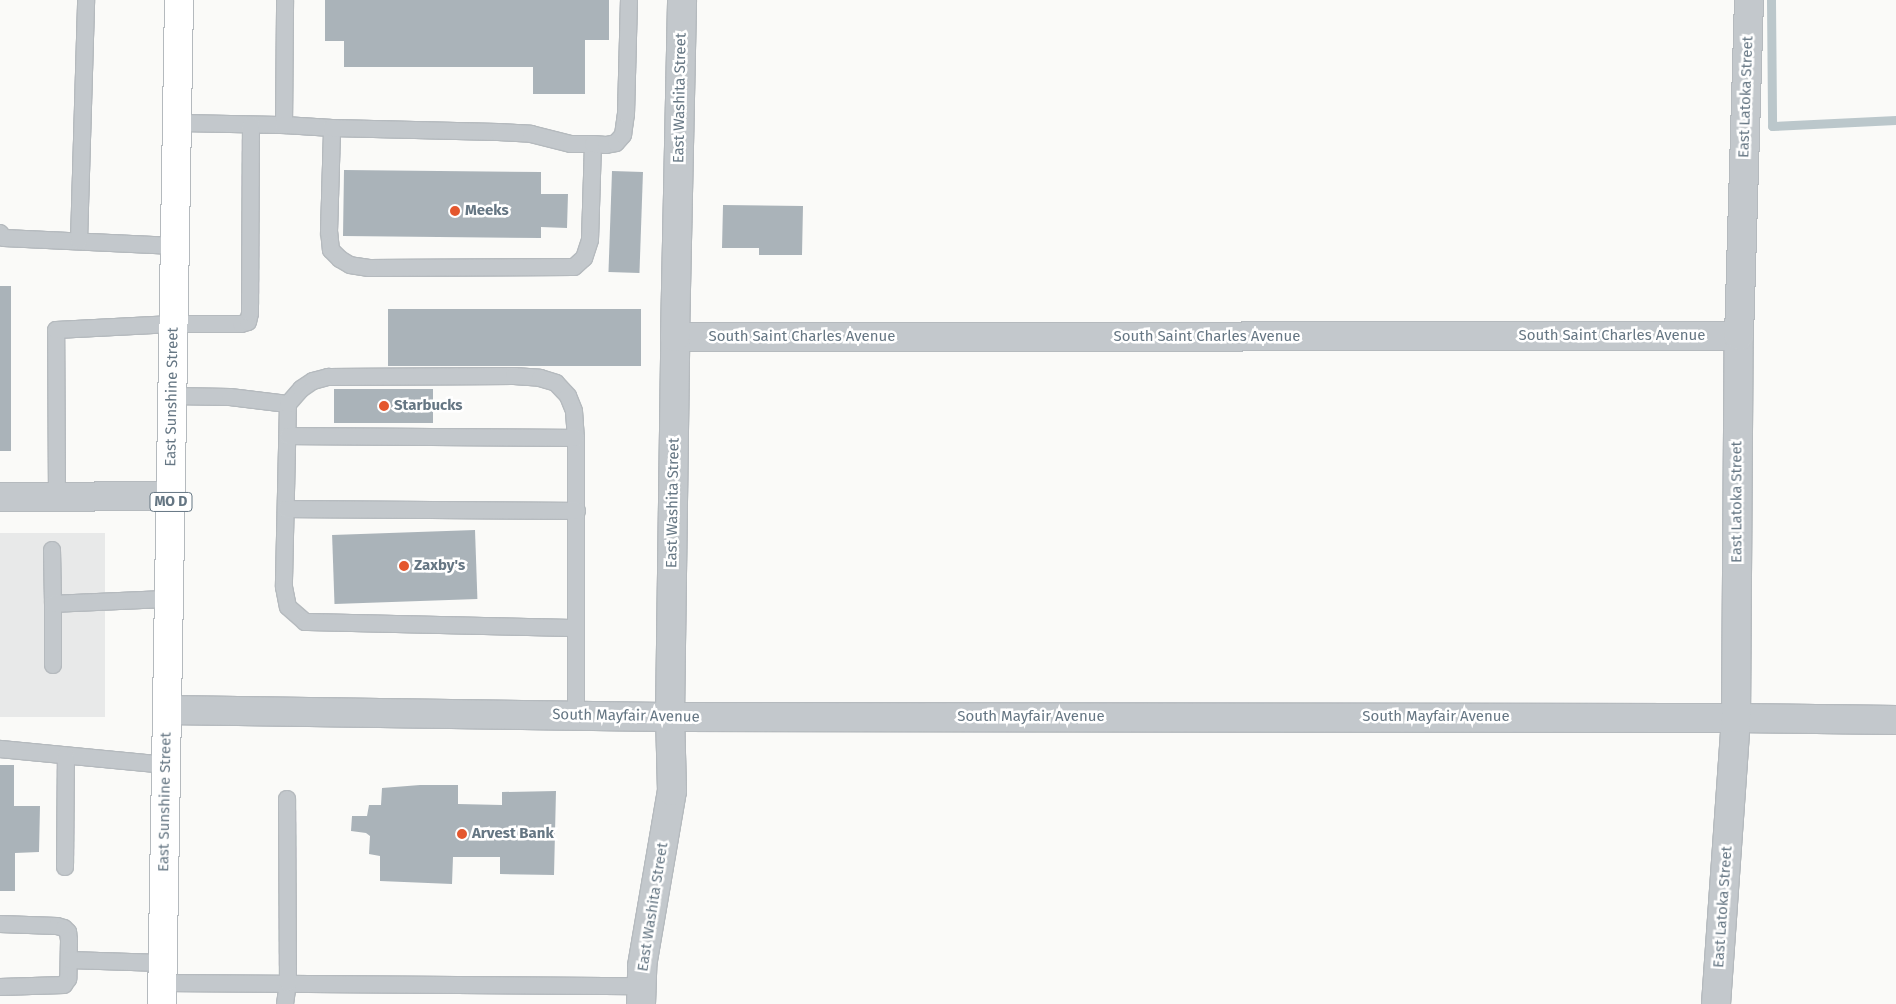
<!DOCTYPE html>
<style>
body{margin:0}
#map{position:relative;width:1896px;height:1004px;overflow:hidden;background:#fafaf8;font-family:"Fira Sans",sans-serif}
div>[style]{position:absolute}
.built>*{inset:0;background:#e8e9e9;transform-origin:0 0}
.stream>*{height:9px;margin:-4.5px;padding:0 4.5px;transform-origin:4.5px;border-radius:4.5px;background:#bbc7cb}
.building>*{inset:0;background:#aab3b9;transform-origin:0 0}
.roads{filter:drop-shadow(1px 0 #b5babe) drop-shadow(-1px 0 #b5babe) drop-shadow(0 1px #b5babe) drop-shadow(0 -1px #b5babe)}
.lane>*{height:16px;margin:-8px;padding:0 8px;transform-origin:8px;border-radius:8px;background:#c3c8cc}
.street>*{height:28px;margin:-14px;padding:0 14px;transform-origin:14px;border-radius:14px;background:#c3c8cc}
.primary>*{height:28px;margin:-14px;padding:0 14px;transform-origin:14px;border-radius:14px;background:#fff}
.dots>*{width:14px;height:14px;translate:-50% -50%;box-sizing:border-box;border:2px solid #fff;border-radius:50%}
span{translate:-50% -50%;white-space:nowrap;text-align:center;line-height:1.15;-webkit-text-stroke:5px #fff;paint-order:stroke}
.shield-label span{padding:1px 4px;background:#fff;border:1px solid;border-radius:4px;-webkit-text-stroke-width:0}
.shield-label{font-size:14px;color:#657683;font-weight:700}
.street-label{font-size:15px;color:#657683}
.poi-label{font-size:15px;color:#657683;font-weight:700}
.left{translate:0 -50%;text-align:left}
</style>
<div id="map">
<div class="built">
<i style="left:0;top:533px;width:105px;height:184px"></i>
</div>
<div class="stream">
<i style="left:1771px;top:0;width:126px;rotate:89.5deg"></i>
<i style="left:1772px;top:126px;width:124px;rotate:-2.8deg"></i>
</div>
<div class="building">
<i style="clip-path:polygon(325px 0,609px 0,609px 40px,585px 40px,585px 94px,533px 94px,533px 67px,344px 67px,344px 41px,325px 41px)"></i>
<i style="clip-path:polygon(344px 170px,541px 172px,541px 194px,568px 194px,567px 228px,541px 227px,541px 238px,343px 236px)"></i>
<i style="left:612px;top:171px;width:31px;height:101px;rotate:2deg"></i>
<i style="clip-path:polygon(723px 205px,803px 206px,802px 255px,759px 255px,759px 248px,722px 248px)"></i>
<i style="left:0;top:286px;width:11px;height:165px"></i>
<i style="left:388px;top:309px;width:253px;height:57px"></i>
<i style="left:433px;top:389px;width:34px;height:99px;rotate:90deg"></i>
<i style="left:475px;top:530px;width:69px;height:143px;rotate:88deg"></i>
<i style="clip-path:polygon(0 765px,14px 765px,14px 806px,40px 806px,39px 852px,15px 853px,15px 891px,0 891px)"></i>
<i style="clip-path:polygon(420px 785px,458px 785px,458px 804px,502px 805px,502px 792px,556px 791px,554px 875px,500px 874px,500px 857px,453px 857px,452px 884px,380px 881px,380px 856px,369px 854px,370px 836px,366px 833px,351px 831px,352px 816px,367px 816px,369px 805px,381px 805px,382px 788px)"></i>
</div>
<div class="roads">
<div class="lane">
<i style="left:177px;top:123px;width:107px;rotate:1.1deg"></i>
<i style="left:284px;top:125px;width:125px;rotate:-89.5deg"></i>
<i style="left:284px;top:125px;width:48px;rotate:3.6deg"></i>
<i style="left:593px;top:144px;width:96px;rotate:91.8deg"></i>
<i style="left:590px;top:240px;width:19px;rotate:108deg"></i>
<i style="left:584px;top:258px;width:13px;rotate:138deg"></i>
<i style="left:574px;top:267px;width:205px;rotate:179.7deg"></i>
<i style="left:369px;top:268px;width:19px;rotate:-171deg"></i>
<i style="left:350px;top:265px;width:12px;rotate:-149deg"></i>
<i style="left:340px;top:259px;width:13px;rotate:-135deg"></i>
<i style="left:331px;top:250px;width:18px;rotate:-96deg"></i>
<i style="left:329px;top:232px;width:104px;rotate:-88.3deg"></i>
<i style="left:332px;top:128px;width:166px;rotate:1.4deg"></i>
<i style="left:498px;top:132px;width:33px;rotate:3deg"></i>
<i style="left:531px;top:134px;width:41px;rotate:14deg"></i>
<i style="left:571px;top:144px;width:22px"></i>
<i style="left:593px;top:144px;width:13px;rotate:4deg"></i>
<i style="left:606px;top:145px;width:10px;rotate:-11deg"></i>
<i style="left:616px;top:143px;width:11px;rotate:-49deg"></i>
<i style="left:623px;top:135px;width:21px;rotate:-82deg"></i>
<i style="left:626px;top:114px;width:114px;rotate:-88.5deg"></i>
<i style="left:0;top:233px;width:6px;rotate:51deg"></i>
<i style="left:4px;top:238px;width:171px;rotate:2.7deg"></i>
<i style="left:79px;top:241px;width:241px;rotate:-88.3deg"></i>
<i style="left:172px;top:396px;width:58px;rotate:1deg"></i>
<i style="left:230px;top:397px;width:58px;rotate:6.9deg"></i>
<i style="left:288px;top:404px;width:183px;rotate:91.3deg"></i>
<i style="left:284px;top:587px;width:20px;rotate:79deg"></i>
<i style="left:288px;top:607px;width:23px;rotate:41deg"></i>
<i style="left:305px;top:622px;width:270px;rotate:1.3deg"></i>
<i style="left:288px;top:404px;width:20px;rotate:-49deg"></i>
<i style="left:301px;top:389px;width:14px;rotate:-34deg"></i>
<i style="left:313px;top:381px;width:16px;rotate:-15deg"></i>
<i style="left:328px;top:377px;width:186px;rotate:-0.3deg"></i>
<i style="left:514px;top:376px;width:26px;rotate:4deg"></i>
<i style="left:540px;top:378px;width:17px;rotate:17deg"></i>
<i style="left:556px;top:383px;width:18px;rotate:47deg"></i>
<i style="left:568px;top:396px;width:16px;rotate:68deg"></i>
<i style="left:574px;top:411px;width:27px;rotate:86deg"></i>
<i style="left:576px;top:438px;width:277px;rotate:90deg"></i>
<i style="left:288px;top:436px;width:288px;rotate:0.4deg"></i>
<i style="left:57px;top:497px;width:167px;rotate:-90.3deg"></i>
<i style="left:56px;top:330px;width:117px;rotate:-2.9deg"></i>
<i style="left:173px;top:324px;width:68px"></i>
<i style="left:241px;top:324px;width:7px;rotate:-16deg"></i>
<i style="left:248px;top:322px;width:9px;rotate:-77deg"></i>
<i style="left:250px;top:313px;width:188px;rotate:-89.7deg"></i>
<i style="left:286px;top:509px;width:291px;rotate:0.4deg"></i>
<i style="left:52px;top:550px;width:54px;rotate:88.9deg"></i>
<i style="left:53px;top:665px;width:61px;rotate:-90deg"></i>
<i style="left:53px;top:604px;width:116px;rotate:-2.5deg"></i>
<i style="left:0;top:749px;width:167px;rotate:5.5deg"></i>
<i style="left:65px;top:867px;width:111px;rotate:-89.5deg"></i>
<i style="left:0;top:924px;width:57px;rotate:2deg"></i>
<i style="left:57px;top:926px;width:7px;rotate:16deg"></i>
<i style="left:64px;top:928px;width:6px;rotate:45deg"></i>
<i style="left:68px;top:932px;width:8px;rotate:83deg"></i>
<i style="left:69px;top:940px;width:39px;rotate:91deg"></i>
<i style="left:68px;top:979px;width:7px;rotate:124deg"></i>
<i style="left:64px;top:985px;width:64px;rotate:178.2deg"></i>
<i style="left:69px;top:960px;width:93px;rotate:1.8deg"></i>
<i style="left:162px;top:983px;width:479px;rotate:0.4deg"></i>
<i style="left:285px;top:1004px;width:21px;rotate:-82deg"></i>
<i style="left:288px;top:983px;width:184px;rotate:-90.3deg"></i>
</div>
<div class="street">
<i style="left:675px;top:337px;width:1064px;rotate:-0.05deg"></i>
<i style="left:0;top:497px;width:171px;rotate:-0.3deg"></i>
<i style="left:167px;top:710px;width:503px;rotate:0.8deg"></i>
<i style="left:670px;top:717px;width:1066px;rotate:0.05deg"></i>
<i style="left:1736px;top:718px;width:160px;rotate:0.7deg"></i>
<i style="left:641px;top:1004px;width:38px;rotate:-88deg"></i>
<i style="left:642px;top:966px;width:178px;rotate:-80.3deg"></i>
<i style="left:672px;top:791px;width:74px;rotate:-91.5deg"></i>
<i style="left:670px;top:717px;width:380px;rotate:-89.2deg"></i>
<i style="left:675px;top:337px;width:337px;rotate:-88.8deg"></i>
<i style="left:1716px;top:1004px;width:287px;rotate:-86deg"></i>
<i style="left:1736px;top:718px;width:382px;rotate:-89.6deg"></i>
<i style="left:1739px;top:336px;width:336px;rotate:-88.3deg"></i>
</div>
<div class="primary">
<i style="left:162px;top:1004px;width:1004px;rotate:-89.03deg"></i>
</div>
</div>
<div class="dots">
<i style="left:455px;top:211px;background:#e4572e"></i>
<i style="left:384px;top:406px;background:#e4572e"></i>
<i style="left:404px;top:566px;background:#e4572e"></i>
<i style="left:462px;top:834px;background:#e4572e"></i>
</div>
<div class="shield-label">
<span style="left:171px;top:502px">MO D</span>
</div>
<div class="street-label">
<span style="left:1746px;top:97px;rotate:-88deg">East Latoka Street</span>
<span style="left:680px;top:98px;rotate:-89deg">East Washita Street</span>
<span style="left:1612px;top:336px">South Saint Charles Avenue</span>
<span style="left:802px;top:337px">South Saint Charles Avenue</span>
<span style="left:1207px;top:337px">South Saint Charles Avenue</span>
<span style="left:172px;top:397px;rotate:-89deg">East Sunshine Street</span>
<span style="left:1737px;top:502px;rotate:-90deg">East Latoka Street</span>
<span style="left:673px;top:503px;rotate:-89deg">East Washita Street</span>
<span style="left:626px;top:716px;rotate:1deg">South Mayfair Avenue</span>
<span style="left:1031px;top:717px">South Mayfair Avenue</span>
<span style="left:1436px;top:717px">South Mayfair Avenue</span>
<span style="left:165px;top:802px;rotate:-89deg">East Sunshine Street</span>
<span style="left:653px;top:907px;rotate:-81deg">East Washita Street</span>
<span style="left:1723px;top:907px;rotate:-86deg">East Latoka Street</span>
</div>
<div class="poi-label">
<span class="left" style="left:465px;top:211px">Meeks</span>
<span class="left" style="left:394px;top:406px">Starbucks</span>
<span class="left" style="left:414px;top:566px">Zaxby's</span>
<span class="left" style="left:472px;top:834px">Arvest Bank</span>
</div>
</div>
